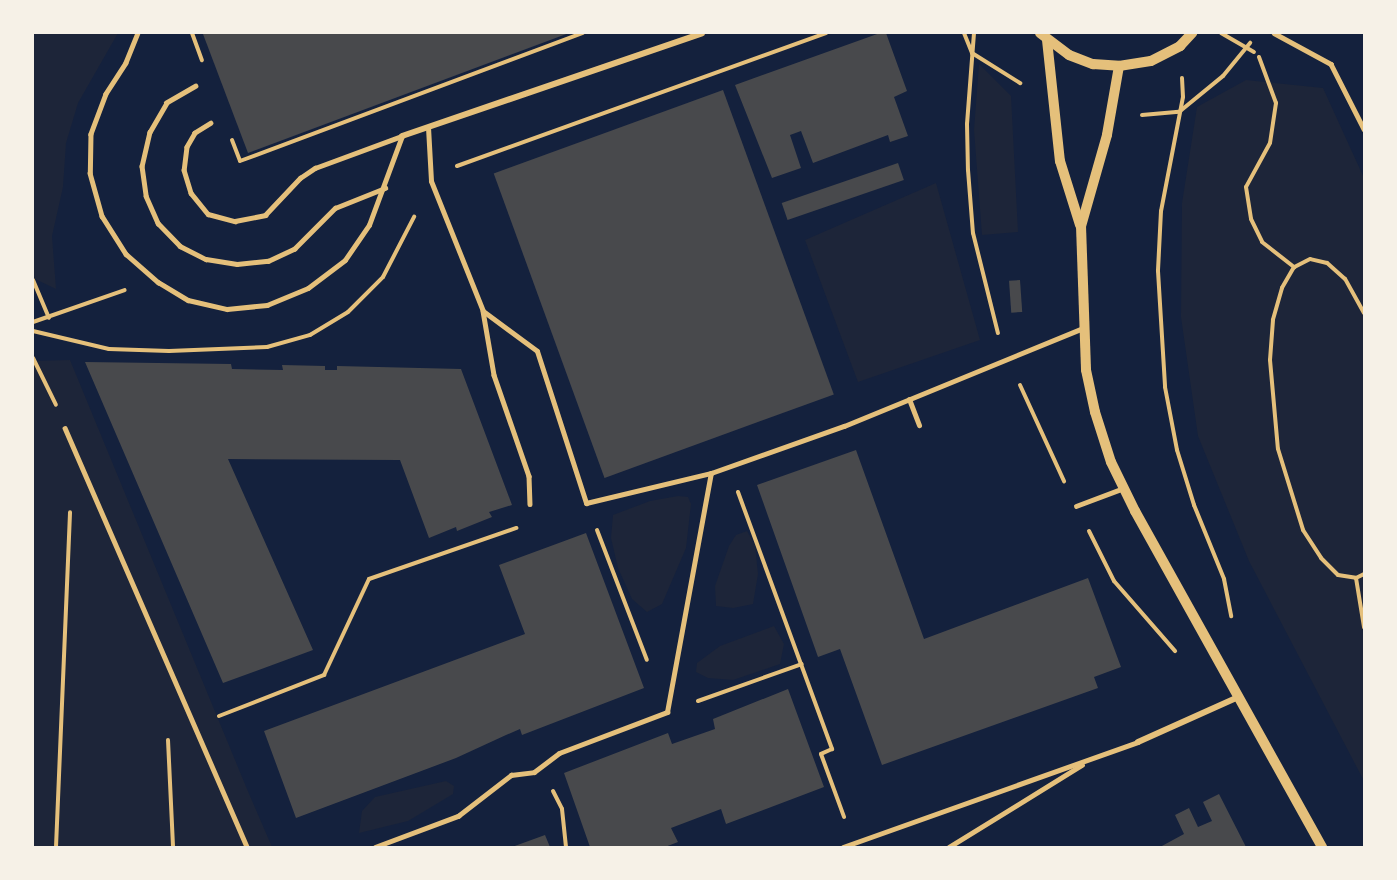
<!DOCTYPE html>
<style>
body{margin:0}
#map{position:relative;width:1397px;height:880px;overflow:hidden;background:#14213d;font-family:Raleway,sans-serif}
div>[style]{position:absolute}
.green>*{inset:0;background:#1d2539}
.building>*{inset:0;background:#48494c;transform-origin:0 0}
.path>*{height:4px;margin:-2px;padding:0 2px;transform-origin:2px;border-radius:2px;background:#e5c07b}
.service>*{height:4.5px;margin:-2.25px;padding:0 2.25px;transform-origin:2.25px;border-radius:2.25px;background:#e5c07b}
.pedestrian>*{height:5px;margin:-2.5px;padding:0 2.5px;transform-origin:2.5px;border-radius:2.5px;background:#e5c07b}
.minor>*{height:6px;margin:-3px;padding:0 3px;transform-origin:3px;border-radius:3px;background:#e5c07b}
.tertiary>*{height:10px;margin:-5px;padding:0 5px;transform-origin:5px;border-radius:5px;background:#e5c07b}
span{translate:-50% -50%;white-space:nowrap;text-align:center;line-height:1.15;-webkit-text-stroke:4.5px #f6f1e7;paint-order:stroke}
.frame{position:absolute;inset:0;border:34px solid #f6f1e7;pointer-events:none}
</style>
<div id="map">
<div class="green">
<i style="clip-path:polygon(33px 33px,118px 33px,78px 103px,66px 143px,63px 187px,52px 236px,56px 289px,33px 278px)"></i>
<i style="clip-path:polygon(979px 64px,1011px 96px,1018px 232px,982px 235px,974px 130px)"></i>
<i style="clip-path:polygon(1246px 80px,1323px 88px,1364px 178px,1364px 781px,1249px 561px,1198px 436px,1181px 317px,1182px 203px,1197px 107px)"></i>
<i style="clip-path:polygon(936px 183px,980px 340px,858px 382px,805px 240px)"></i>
<i style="clip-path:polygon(70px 360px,247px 789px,272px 847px,33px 847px,33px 361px)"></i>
<i style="clip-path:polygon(678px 496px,688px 497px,691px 504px,686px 548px,662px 604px,647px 612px,632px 599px,618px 568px,611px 538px,613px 515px,650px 501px)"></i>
<i style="clip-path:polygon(747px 531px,755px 545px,758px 574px,753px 604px,733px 608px,716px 606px,715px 586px,729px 546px,736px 535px)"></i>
<i style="clip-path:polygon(774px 626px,784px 644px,780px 664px,733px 680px,708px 678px,696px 672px,697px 663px,720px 646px)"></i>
<i style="clip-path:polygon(446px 781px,454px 786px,453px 794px,408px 821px,359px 833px,362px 811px,375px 797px)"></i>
</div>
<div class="building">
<i style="clip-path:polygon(569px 33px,248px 153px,203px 34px,206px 33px)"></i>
<i style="clip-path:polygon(880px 33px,886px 33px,907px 91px,894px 97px,908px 136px,890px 142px,888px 135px,813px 163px,801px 131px,790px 135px,801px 168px,772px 178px,735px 85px)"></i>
<i style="left:723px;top:90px;width:324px;height:244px;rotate:70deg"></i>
<i style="left:898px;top:163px;width:18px;height:123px;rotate:71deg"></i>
<i style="left:1020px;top:280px;width:32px;height:11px;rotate:86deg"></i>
<i style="clip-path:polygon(85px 362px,231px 364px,232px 369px,283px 370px,282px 365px,325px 366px,325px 370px,337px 370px,337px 366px,461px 369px,512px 505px,489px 512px,492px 517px,457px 531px,456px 527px,429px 538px,400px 460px,228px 459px,313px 650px,223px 683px)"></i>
<i style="clip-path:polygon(856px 450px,924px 639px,1088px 578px,1121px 667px,1094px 677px,1098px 688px,882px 765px,840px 649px,818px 657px,757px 485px)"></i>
<i style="clip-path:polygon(586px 533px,644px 688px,522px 735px,520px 729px,506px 735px,456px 758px,296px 818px,264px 731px,525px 634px,499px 565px)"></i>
<i style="clip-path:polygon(788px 689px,824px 787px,726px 824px,721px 809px,671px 828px,678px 842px,665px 847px,590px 847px,564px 773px,668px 733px,672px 744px,715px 729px,713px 719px)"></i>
<i style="clip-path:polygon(1219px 794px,1246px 847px,1160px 847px,1184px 834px,1175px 815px,1189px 808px,1198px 827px,1212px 821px,1203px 802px)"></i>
<i style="clip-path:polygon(545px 835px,550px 847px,512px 847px)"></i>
</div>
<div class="path">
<i style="left:192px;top:33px;width:29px;rotate:70deg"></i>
<i style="left:964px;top:33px;width:22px;rotate:68deg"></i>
<i style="left:972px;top:53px;width:57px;rotate:32deg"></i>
<i style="left:974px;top:33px;width:91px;rotate:94.4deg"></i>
<i style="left:967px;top:124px;width:46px;rotate:88.8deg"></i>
<i style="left:968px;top:170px;width:63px;rotate:85.5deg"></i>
<i style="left:973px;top:233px;width:103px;rotate:76deg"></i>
<i style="left:1221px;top:33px;width:38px;rotate:30deg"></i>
<i style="left:1259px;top:57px;width:49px;rotate:69.7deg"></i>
<i style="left:1276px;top:103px;width:40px;rotate:98.5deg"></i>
<i style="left:1270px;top:143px;width:50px;rotate:118.6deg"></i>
<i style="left:1246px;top:187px;width:32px;rotate:81deg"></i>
<i style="left:1251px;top:219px;width:25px;rotate:64deg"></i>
<i style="left:1262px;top:242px;width:41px;rotate:38deg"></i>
<i style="left:1182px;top:78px;width:19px;rotate:87deg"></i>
<i style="left:1183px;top:97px;width:116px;rotate:100.9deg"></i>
<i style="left:1161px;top:211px;width:60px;rotate:92.9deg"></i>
<i style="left:1158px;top:271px;width:116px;rotate:86.5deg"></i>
<i style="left:1165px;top:387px;width:64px;rotate:79.2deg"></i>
<i style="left:1177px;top:450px;width:58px;rotate:72.8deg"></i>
<i style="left:1194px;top:505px;width:80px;rotate:67.9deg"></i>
<i style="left:1224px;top:579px;width:38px;rotate:79deg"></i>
<i style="left:1142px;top:115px;width:37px;rotate:-5deg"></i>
<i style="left:1179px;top:112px;width:57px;rotate:-39.3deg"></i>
<i style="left:1223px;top:76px;width:43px;rotate:-50.7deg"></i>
<i style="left:232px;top:140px;width:22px;rotate:69deg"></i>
<i style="left:240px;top:161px;width:366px;rotate:-20.5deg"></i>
<i style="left:457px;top:166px;width:392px;rotate:-19.8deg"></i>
<i style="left:33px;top:280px;width:41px;rotate:67.2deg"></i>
<i style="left:1364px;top:313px;width:39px;rotate:-119deg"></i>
<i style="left:1345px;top:279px;width:24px;rotate:-138deg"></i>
<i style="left:1327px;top:263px;width:17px;rotate:-167deg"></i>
<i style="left:1310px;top:259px;width:18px;rotate:153deg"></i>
<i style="left:1294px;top:267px;width:24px;rotate:120deg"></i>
<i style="left:1282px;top:288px;width:33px;rotate:106deg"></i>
<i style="left:1273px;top:320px;width:40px;rotate:94.3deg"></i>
<i style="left:1270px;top:360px;width:89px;rotate:84.9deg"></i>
<i style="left:1278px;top:449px;width:85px;rotate:72.8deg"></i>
<i style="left:1303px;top:530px;width:33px;rotate:57deg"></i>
<i style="left:1321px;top:558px;width:24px;rotate:45deg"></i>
<i style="left:1338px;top:575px;width:18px;rotate:9deg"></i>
<i style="left:1356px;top:578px;width:9px;rotate:-27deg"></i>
<i style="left:33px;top:322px;width:97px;rotate:-19.2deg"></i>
<i style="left:33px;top:331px;width:78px;rotate:13.3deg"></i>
<i style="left:109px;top:349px;width:60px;rotate:1.9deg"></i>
<i style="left:169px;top:351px;width:98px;rotate:-2.3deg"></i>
<i style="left:267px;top:347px;width:45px;rotate:-15.6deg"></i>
<i style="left:310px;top:335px;width:44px;rotate:-31.2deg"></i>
<i style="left:348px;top:312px;width:49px;rotate:-45deg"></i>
<i style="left:383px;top:277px;width:68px;rotate:-62.7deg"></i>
<i style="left:33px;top:358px;width:52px;rotate:63.9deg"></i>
<i style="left:1020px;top:385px;width:106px;rotate:65.4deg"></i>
<i style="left:738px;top:492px;width:274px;rotate:69.9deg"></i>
<i style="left:832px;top:749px;width:12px;rotate:156deg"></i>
<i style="left:821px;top:754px;width:67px;rotate:69.9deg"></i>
<i style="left:597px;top:530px;width:139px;rotate:69deg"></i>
<i style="left:1089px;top:531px;width:56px;rotate:63.4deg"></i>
<i style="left:1114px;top:581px;width:93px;rotate:48.9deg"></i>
<i style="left:1356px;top:578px;width:50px;rotate:80.7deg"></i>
<i style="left:698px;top:701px;width:110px;rotate:-19.6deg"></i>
<i style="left:219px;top:716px;width:113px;rotate:-21.3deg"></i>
<i style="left:324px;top:675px;width:106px;rotate:-64.9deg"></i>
<i style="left:369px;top:579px;width:156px;rotate:-19.1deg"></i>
<i style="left:168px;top:740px;width:107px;rotate:87.3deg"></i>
<i style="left:553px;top:791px;width:20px;rotate:63deg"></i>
<i style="left:562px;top:809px;width:38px;rotate:84deg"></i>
<i style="left:56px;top:847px;width:335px;rotate:-87.6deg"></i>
</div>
<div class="service">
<i style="left:138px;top:33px;width:32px;rotate:112deg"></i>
<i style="left:126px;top:63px;width:37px;rotate:123deg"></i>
<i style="left:106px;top:94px;width:43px;rotate:110.6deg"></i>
<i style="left:91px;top:134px;width:39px;rotate:91deg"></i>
<i style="left:90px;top:173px;width:45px;rotate:74.4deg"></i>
<i style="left:102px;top:216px;width:45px;rotate:57.7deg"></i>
<i style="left:126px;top:254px;width:43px;rotate:41.2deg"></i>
<i style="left:158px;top:282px;width:35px;rotate:31deg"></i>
<i style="left:188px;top:300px;width:40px;rotate:13deg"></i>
<i style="left:227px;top:309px;width:40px;rotate:-5.7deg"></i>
<i style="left:267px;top:305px;width:44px;rotate:-22.5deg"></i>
<i style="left:308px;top:288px;width:46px;rotate:-37.1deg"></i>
<i style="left:345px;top:260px;width:42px;rotate:-55.6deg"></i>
<i style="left:369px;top:225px;width:95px;rotate:-69.7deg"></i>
<i style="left:1274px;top:33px;width:65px;rotate:28.5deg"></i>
<i style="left:1331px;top:64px;width:73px;rotate:63.1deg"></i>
<i style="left:196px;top:86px;width:34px;rotate:150deg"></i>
<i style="left:167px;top:103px;width:34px;rotate:120deg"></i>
<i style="left:150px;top:132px;width:35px;rotate:103deg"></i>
<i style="left:142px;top:166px;width:30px;rotate:82deg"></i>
<i style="left:146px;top:196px;width:30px;rotate:66deg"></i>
<i style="left:158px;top:223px;width:32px;rotate:46deg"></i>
<i style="left:180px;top:246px;width:29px;rotate:27deg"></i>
<i style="left:206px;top:259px;width:31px;rotate:9deg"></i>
<i style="left:237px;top:264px;width:31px;rotate:-6deg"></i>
<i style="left:268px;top:261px;width:29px;rotate:-25deg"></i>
<i style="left:294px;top:249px;width:58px;rotate:-45deg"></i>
<i style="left:335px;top:208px;width:54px;rotate:-21.8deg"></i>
<i style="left:211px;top:123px;width:19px;rotate:148deg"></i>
<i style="left:195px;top:133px;width:16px;rotate:120deg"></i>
<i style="left:187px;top:147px;width:23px;rotate:97deg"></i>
<i style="left:184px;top:170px;width:24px;rotate:73deg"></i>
<i style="left:191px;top:193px;width:27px;rotate:51deg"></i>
<i style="left:208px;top:214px;width:28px;rotate:15deg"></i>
<i style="left:235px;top:221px;width:31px;rotate:-11deg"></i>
<i style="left:265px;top:215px;width:51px;rotate:-46.6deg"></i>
<i style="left:300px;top:178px;width:18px;rotate:-34deg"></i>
<i style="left:315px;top:168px;width:93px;rotate:-20.2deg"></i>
<i style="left:483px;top:311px;width:65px;rotate:80.2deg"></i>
<i style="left:494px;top:375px;width:107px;rotate:70.9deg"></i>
<i style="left:529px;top:476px;width:28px;rotate:88deg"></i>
<i style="left:65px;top:428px;width:457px;rotate:66.5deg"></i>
<i style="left:1076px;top:506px;width:51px;rotate:-20.6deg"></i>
<i style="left:375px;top:847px;width:89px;rotate:-20.5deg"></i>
<i style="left:458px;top:816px;width:67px;rotate:-37.7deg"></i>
<i style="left:511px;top:775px;width:23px;rotate:-7deg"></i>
<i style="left:843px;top:847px;width:313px;rotate:-19.6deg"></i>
<i style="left:949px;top:847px;width:156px;rotate:-31.7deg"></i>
</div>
<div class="pedestrian">
<i style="left:428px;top:127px;width:54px;rotate:86.8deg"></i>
<i style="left:431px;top:181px;width:140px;rotate:68.2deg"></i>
<i style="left:483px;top:311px;width:67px;rotate:36.5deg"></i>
<i style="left:537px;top:351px;width:160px;rotate:72.1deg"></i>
<i style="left:586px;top:503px;width:129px;rotate:-13.5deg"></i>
<i style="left:711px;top:473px;width:141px;rotate:-19.5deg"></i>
<i style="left:844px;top:426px;width:258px;rotate:-22.3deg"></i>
<i style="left:909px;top:399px;width:28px;rotate:69deg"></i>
<i style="left:534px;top:772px;width:31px;rotate:-37deg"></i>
<i style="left:559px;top:753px;width:116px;rotate:-20.8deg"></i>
<i style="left:667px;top:712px;width:243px;rotate:-79.6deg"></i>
</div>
<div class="minor">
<i style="left:402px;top:136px;width:317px;rotate:-18.9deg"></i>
<i style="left:1138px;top:742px;width:110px;rotate:-24.2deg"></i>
</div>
<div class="tertiary">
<i style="left:1040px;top:33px;width:36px;rotate:37deg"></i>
<i style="left:1069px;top:55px;width:26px;rotate:21deg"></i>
<i style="left:1093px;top:64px;width:26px;rotate:4deg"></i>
<i style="left:1119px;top:66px;width:32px;rotate:-9deg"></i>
<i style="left:1151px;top:61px;width:33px;rotate:-27deg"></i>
<i style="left:1180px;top:46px;width:18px;rotate:-47deg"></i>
<i style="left:1047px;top:40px;width:122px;rotate:83.9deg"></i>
<i style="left:1060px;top:161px;width:67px;rotate:72.6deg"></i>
<i style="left:1119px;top:66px;width:70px;rotate:99.9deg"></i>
<i style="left:1107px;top:135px;width:95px;rotate:105.9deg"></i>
<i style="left:1081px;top:226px;width:144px;rotate:88deg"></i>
<i style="left:1086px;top:370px;width:43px;rotate:77.9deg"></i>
<i style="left:1095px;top:412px;width:52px;rotate:72.3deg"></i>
<i style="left:1111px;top:462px;width:55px;rotate:63.9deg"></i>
<i style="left:1135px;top:511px;width:385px;rotate:60.9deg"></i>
</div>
<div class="frame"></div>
</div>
